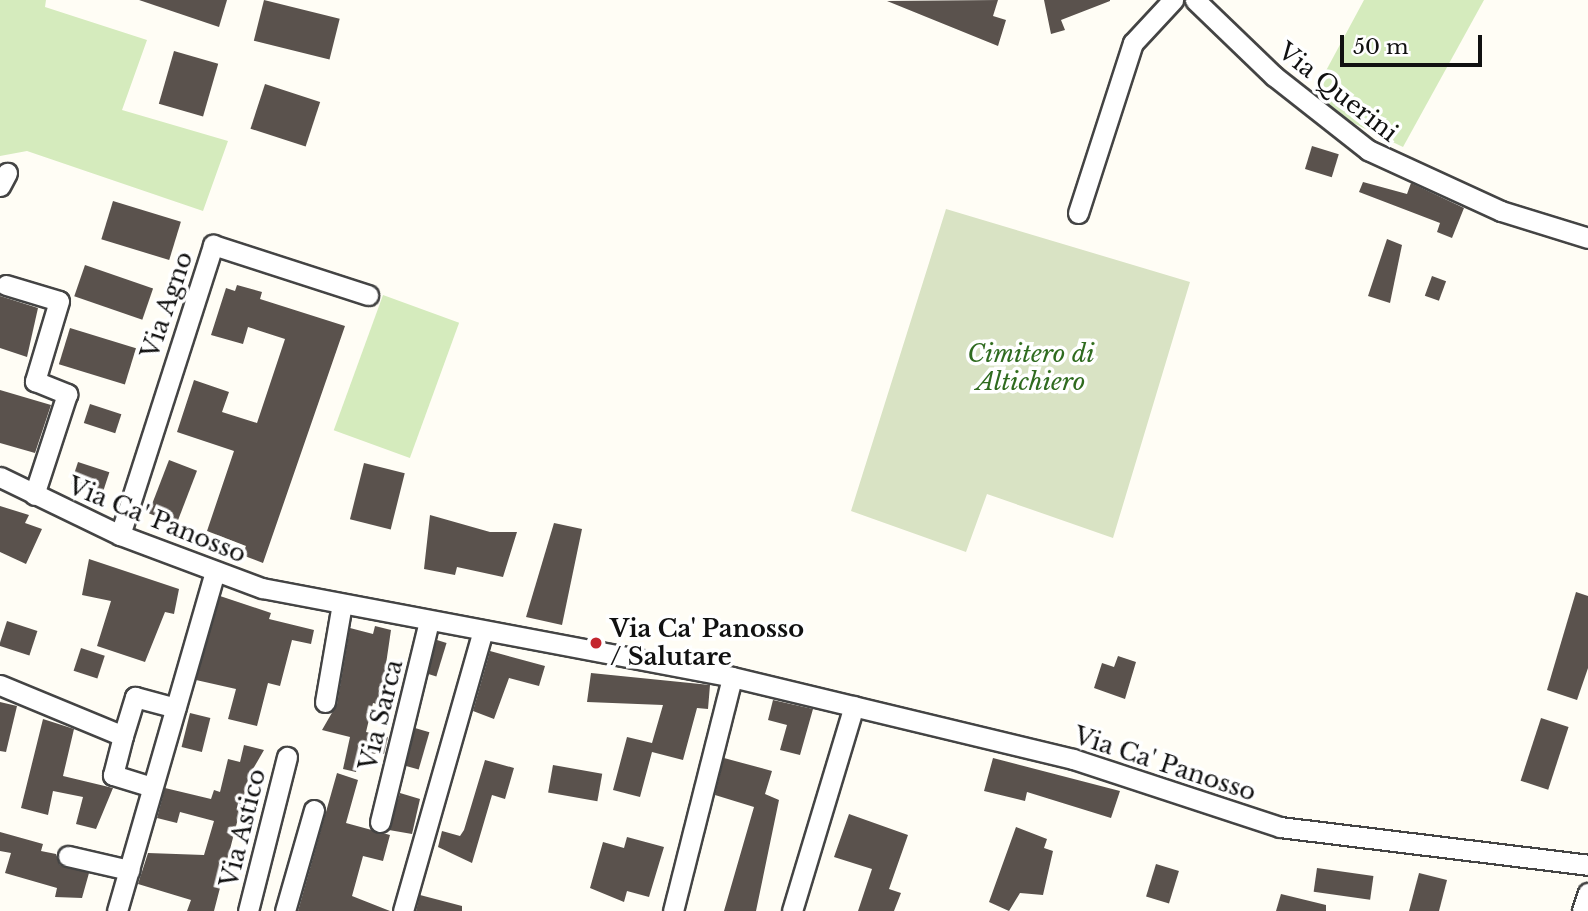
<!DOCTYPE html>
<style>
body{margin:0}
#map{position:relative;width:1588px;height:911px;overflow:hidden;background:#fffdf5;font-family:"Libre Baskerville",serif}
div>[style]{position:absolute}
.green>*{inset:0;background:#d5ebbd;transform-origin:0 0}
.cemetery>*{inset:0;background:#d9e3c4}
.building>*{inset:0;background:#5a524d;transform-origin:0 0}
.roads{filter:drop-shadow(2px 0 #444) drop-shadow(-2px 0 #444) drop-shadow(0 2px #444) drop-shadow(0 -2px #444)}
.minor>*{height:19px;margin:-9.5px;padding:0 9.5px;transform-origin:9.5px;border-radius:9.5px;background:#fff}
.dots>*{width:19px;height:19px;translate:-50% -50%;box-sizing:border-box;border:4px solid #fff;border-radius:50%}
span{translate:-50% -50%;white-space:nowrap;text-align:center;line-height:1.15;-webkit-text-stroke:7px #fff;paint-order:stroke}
.street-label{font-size:24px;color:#111}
.park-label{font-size:24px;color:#2f6b1f;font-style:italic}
.poi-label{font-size:24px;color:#111;font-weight:700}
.left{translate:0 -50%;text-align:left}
.scale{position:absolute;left:1340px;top:35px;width:142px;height:32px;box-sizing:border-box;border:4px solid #111;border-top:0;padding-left:9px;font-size:21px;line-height:24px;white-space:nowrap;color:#111;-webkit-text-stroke:5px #fff;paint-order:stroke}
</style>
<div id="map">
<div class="green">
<i style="clip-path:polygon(0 0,46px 0,45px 7px,147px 40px,122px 110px,228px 141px,203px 211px,27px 151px,0 156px)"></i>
<i style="clip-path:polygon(1364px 0,1484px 0,1403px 147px,1345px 119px,1314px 93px)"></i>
<i style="left:383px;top:295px;width:81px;height:144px;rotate:20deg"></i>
</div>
<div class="cemetery">
<i style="clip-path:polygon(946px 209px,1190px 282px,1113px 538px,987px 494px,966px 552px,851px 511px)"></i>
</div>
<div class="building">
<i style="clip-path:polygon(139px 0,227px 0,219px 27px)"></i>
<i style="left:264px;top:0;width:78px;height:42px;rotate:14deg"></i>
<i style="clip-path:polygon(998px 0,993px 16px,1006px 20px,998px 46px,887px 1px)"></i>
<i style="clip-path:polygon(1044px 0,1110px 0,1110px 1px,1061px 20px,1065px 30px,1051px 34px)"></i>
<i style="left:174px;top:51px;width:46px;height:55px;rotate:16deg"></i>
<i style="left:265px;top:84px;width:58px;height:47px;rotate:18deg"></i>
<i style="left:1312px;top:146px;width:28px;height:24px;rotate:17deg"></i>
<i style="clip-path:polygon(1363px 182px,1407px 194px,1411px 183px,1464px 208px,1452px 238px,1437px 232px,1440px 223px,1359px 192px)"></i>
<i style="left:113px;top:201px;width:71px;height:40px;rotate:17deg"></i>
<i style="clip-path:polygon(1387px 239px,1402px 245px,1390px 303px,1368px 296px)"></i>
<i style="left:85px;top:265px;width:72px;height:33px;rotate:19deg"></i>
<i style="left:1432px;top:276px;width:15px;height:21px;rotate:20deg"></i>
<i style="clip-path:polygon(237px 285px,262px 292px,260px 299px,345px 326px,263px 563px,242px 555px,246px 546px,207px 531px,234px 451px,177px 432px,194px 380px,229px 392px,222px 412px,257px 423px,285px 339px,248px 327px,243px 344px,211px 335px,226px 288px,235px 291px)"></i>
<i style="clip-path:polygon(0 296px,38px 308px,27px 357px,0 348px)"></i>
<i style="left:70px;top:328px;width:69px;height:38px;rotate:17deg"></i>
<i style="clip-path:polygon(0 390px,51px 405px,35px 453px,0 443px)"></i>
<i style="left:90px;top:404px;width:33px;height:20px;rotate:18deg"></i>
<i style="left:169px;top:460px;width:30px;height:57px;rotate:21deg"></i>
<i style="left:78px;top:462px;width:33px;height:23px;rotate:18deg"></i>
<i style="left:364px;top:463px;width:42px;height:58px;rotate:14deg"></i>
<i style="clip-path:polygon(0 506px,29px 515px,25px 523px,42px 529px,26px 564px,0 552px)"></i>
<i style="clip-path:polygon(430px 515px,490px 532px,517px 532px,503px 577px,457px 567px,455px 575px,424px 569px)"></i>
<i style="clip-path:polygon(554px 523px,582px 529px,562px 625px,526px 617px)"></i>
<i style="clip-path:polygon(89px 559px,179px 589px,174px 614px,165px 612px,145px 662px,97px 646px,111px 601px,82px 595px)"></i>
<i style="clip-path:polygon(1576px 592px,1588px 596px,1588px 668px,1577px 700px,1547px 690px)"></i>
<i style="clip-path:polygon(220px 596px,271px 613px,269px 619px,314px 630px,311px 644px,292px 640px,280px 686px,268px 683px,257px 726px,228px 719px,236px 689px,196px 680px)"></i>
<i style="left:7px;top:621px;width:32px;height:26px;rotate:18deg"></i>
<i style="clip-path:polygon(375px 626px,391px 630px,380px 705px,373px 703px,366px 732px,388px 737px,384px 754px,361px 753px,356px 772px,343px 769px,350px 737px,322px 730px,337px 704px,350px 628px,373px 634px)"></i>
<i style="left:437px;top:640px;width:10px;height:35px;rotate:17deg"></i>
<i style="left:81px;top:648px;width:25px;height:24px;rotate:18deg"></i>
<i style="clip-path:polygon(490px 651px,545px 666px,539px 686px,509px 678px,494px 719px,473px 711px)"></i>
<i style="clip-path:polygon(1118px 656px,1136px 662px,1125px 699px,1094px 688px,1102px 663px,1114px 667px)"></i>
<i style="clip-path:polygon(591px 673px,710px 685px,708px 709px,697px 708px,683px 760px,652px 752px,640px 797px,613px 790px,627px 737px,652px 743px,663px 705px,587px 702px)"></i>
<i style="clip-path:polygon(773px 700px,813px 709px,800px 755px,780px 750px,787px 725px,768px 720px)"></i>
<i style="clip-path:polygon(0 702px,17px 706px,6px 752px,0 751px)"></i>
<i style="left:190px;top:713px;width:21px;height:35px;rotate:14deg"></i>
<i style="left:1541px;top:718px;width:29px;height:66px;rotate:18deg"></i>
<i style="clip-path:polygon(43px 719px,74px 729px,63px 776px,113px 788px,96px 829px,76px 824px,83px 797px,53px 791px,48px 815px,21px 808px)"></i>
<i style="left:415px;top:728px;width:15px;height:39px;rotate:16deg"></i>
<i style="clip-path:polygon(244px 745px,264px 750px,249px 776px,214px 911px,187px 911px,191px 900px,138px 884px,148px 853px,204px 855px,214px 821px,180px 812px,177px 823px,157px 818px,165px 788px,211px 799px,214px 790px,220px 792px,228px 759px,240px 762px)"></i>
<i style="clip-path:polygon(724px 758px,772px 771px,765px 794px,779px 800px,756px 911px,724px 911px,754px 807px,715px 795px)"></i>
<i style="clip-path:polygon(993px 758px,1120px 791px,1111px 818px,1027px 792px,1025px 801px,984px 791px)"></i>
<i style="clip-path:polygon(485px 760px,514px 768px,505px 799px,492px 795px,472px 863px,438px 847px,442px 831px,460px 836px,464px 830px)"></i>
<i style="left:553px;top:765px;width:50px;height:28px;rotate:10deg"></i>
<i style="clip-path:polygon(337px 773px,358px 780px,346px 823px,390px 835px,383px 861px,363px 856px,352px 896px,390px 911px,298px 911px)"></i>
<i style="clip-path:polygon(400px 793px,420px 799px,412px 834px,389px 830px)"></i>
<i style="clip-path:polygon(849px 814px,908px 835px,889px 889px,901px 893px,894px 911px,858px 911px,872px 869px,834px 857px)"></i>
<i style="clip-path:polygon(1016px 827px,1047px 839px,1044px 848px,1053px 851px,1043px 895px,1020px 893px,1009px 911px,989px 902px)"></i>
<i style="clip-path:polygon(0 832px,43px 844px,41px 851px,56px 854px,60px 865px,89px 873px,82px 898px,55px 897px,57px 888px,5px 873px,11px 853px,0 851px)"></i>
<i style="clip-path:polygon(627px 837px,664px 847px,649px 897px,627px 891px,624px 902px,590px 888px,603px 842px,624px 848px)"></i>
<i style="left:1156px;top:864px;width:24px;height:34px;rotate:17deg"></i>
<i style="left:1317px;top:868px;width:57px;height:24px;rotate:8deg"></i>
<i style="clip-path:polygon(1419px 873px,1447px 880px,1439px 911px,1409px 911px)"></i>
<i style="clip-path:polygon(1281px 894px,1326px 905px,1326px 911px,1276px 911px)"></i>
<i style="clip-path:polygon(420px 895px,462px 906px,462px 911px,416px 911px)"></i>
</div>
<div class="roads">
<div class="minor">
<i style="left:1195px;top:0;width:110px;rotate:43.9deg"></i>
<i style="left:1274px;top:76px;width:120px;rotate:38.2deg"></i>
<i style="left:1368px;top:150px;width:146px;rotate:24.6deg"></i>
<i style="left:1501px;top:211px;width:91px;rotate:17.2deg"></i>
<i style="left:0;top:186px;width:15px;rotate:-62deg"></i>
<i style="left:1078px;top:213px;width:179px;rotate:-72.1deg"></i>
<i style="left:1133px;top:43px;width:59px;rotate:-47.1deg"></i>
<i style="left:6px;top:285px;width:55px;rotate:16.8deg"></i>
<i style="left:59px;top:301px;width:84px;rotate:106.7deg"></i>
<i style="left:35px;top:381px;width:35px;rotate:22deg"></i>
<i style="left:67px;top:394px;width:106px;rotate:108.1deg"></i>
<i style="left:0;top:477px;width:133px;rotate:25.8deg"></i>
<i style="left:120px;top:535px;width:152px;rotate:20.5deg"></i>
<i style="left:262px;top:588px;width:478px;rotate:10.7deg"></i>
<i style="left:732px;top:677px;width:351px;rotate:13.5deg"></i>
<i style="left:1073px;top:759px;width:218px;rotate:18.2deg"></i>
<i style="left:1280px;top:827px;width:310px;rotate:7deg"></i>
<i style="left:120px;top:535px;width:305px;rotate:-72.2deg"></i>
<i style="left:213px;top:245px;width:163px;rotate:17.9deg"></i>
<i style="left:0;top:685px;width:133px;rotate:22.5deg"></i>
<i style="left:325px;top:702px;width:99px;rotate:-80.2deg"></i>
<i style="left:152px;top:787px;width:41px;rotate:-162.9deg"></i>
<i style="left:113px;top:775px;width:40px;rotate:-75.6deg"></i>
<i style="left:123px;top:736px;width:41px;rotate:-72.9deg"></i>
<i style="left:135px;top:697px;width:42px;rotate:15deg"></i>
<i style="left:380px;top:822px;width:207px;rotate:-76.3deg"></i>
<i style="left:68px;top:856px;width:63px;rotate:12.9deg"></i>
<i style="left:117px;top:911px;width:351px;rotate:-73.9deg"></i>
<i style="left:248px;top:911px;width:159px;rotate:-75.8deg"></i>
<i style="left:285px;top:911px;width:105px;rotate:-74deg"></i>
<i style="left:403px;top:911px;width:289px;rotate:-74.1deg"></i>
<i style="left:673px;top:911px;width:241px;rotate:-75.8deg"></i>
<i style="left:792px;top:911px;width:214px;rotate:-73.2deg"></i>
<i style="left:1582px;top:911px;width:19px;rotate:-72deg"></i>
</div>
</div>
<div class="dots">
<i style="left:596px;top:643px;background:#c4262e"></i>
</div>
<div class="street-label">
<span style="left:1338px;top:92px;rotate:38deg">Via Querini</span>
<span style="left:167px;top:305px;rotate:-71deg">Via Agno</span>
<span style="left:157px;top:520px;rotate:22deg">Via Ca' Panosso</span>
<span style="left:381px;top:715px;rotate:-76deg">Via Sarca</span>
<span style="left:1165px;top:764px;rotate:18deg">Via Ca' Panosso</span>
<span style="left:243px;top:828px;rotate:-76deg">Via Astico</span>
</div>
<div class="park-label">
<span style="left:1031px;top:368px">Cimitero di<br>Altichiero</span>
</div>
<div class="poi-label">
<span class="left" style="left:610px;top:643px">Via Ca' Panosso<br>/ Salutare</span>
</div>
<div class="scale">50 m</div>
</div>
